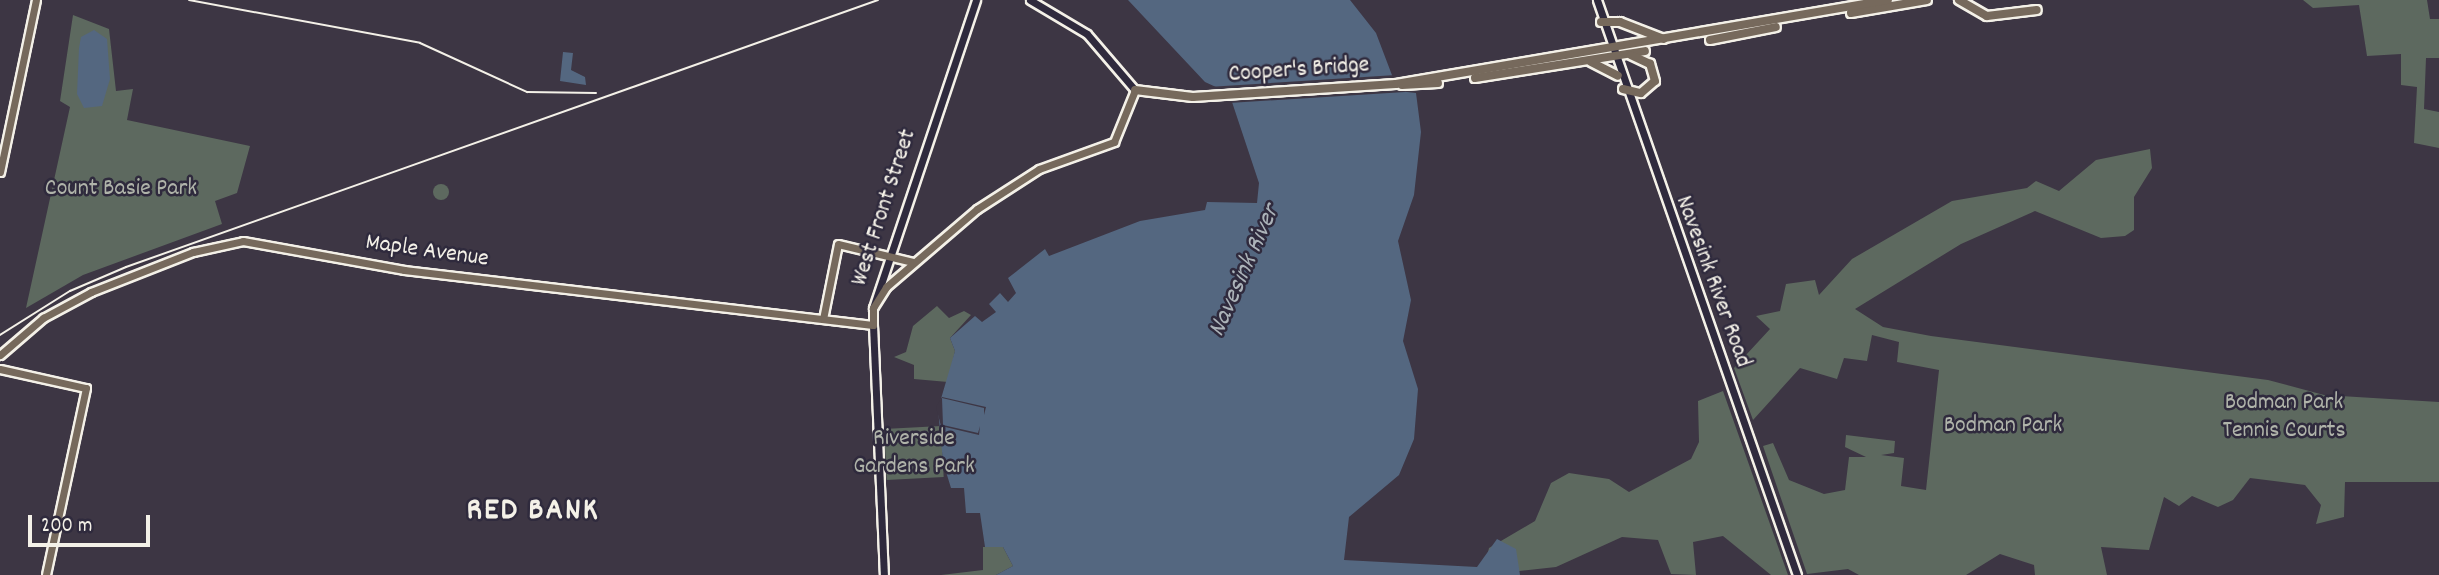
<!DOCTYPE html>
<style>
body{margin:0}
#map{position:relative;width:2439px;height:575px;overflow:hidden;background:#3d3644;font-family:Dekko,sans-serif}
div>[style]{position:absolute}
.green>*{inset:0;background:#5d695f;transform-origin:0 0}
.round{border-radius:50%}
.water>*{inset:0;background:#546780}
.pier>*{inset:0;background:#3d3644}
.roads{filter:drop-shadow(2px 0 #f4f1e8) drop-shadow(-2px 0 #f4f1e8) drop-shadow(0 2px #f4f1e8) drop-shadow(0 -2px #f4f1e8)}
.secondary>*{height:7px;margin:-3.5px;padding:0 3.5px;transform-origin:3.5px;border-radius:3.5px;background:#2f2a3d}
.primary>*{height:7px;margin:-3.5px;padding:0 3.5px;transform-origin:3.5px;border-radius:3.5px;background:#76695c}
.trunk>*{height:8px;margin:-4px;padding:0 4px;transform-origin:4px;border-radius:4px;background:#76695c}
.rail>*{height:2px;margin:-1px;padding:0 1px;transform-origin:1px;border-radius:1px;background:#f4f1e8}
span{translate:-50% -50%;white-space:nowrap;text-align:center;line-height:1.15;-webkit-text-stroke:5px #2f2a3d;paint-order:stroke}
.street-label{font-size:24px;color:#f4f1e8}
.park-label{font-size:24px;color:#b0b4aa}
.water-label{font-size:26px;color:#acb3b9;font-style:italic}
.district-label{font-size:32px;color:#f4f1e8;font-weight:700;letter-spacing:2px}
.scale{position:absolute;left:28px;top:515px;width:122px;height:32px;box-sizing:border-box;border:4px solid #f4f1e8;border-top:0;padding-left:9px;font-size:21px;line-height:24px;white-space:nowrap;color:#f4f1e8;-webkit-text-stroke:5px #2f2a3d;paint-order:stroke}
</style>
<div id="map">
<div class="green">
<i style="clip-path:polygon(2303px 0,2427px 0,2430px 19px,2439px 19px,2439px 58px,2426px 58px,2424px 109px,2439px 112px,2439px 148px,2414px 143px,2417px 87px,2401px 85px,2401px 54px,2367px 56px,2359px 5px,2313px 8px)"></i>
<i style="clip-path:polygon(73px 15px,109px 29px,116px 91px,133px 89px,127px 120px,250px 146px,237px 193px,215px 201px,222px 224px,83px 275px,26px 308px,70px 107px,60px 101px)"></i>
<i style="clip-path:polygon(2150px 149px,2152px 168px,2134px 197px,2134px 230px,2125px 236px,2101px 238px,2035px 211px,1961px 244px,1855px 309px,1883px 327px,1931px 336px,2268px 380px,2324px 395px,2439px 402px,2439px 482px,2345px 482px,2344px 517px,2316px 524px,2321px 505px,2305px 485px,2250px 478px,2233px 500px,2218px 507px,2192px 496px,2179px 506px,2164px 497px,2149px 550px,2101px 547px,2107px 575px,2035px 575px,2034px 565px,2000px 554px,1966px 575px,1859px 575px,1848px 569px,1807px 574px,1763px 446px,1773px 443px,1789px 480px,1824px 494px,1845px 490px,1849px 457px,1866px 457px,1845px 447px,1846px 435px,1895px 441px,1894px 453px,1881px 455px,1904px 458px,1901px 486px,1926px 490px,1939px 370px,1897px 362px,1899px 342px,1872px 335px,1867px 361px,1844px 358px,1837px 379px,1800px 368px,1753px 420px,1734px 368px,1770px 329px,1756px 316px,1780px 311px,1786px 284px,1815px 280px,1819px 295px,1852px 259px,1952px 201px,2027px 188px,2036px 181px,2059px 191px,2096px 160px)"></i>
<i class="round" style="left:433px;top:184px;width:16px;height:16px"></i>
<i style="clip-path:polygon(937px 306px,949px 318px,964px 311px,971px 315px,950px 338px,955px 351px,948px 382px,914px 379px,914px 365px,894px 357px,906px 352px,913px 326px)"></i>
<i style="clip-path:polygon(1723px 391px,1788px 575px,1771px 575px,1723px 536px,1693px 542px,1696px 575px,1671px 574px,1658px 540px,1622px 537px,1556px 567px,1519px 571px,1485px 565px,1489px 548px,1535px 521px,1551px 483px,1569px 473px,1609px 479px,1629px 492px,1691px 459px,1699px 442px,1698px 401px)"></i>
<i style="left:941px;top:426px;width:51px;height:57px;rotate:87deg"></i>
<i style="clip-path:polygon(983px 547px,1003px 547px,1013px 566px,996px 575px,941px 575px,983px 570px)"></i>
</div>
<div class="water">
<i style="clip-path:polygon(1128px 0,1350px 0,1376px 33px,1398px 91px,1416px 93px,1421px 132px,1414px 195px,1398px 241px,1411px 300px,1403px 341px,1418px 389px,1414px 439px,1399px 475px,1349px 517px,1344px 560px,1477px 567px,1497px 539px,1516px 549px,1520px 575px,996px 575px,1013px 566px,1003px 547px,985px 547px,980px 513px,966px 513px,964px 488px,951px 488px,943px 462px,938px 409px,955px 351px,950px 338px,975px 316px,982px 322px,996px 312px,989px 304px,1000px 293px,1008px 302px,1016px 293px,1008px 278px,1045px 249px,1049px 256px,1140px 221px,1205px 210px,1207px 202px,1257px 203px,1259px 183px,1229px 93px,1205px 82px)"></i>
<i style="clip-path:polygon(94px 30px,107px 39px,110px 79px,102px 106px,84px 108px,77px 94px,79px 48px,81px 37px)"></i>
<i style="clip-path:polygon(563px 52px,573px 53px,571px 70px,585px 77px,586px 85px,560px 81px)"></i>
</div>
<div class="pier">
<i style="clip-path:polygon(1396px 75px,1405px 92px,1229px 103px,1208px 87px)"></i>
<i style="clip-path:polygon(942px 397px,986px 407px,984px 415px,984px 408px,942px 398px,943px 425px,978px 433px,980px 426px,979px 435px,941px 426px,936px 407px)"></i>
</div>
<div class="roads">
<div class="secondary">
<i style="left:1030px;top:0;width:66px;rotate:30.8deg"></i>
<i style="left:1087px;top:34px;width:74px;rotate:49.4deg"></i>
<i style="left:1597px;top:0;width:609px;rotate:70.82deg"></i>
<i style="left:873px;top:308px;width:325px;rotate:-71.5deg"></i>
<i style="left:873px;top:325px;width:250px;rotate:87.5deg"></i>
</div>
<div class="primary">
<i style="left:0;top:172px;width:176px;rotate:-78.2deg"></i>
<i style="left:823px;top:319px;width:76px;rotate:-78.7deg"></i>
<i style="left:838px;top:244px;width:77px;rotate:13.5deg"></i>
<i style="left:0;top:355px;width:57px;rotate:-40.7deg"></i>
<i style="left:43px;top:318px;width:55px;rotate:-28.4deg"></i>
<i style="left:91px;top:292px;width:110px;rotate:-21.4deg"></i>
<i style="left:193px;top:252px;width:51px;rotate:-12.4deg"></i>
<i style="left:243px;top:241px;width:164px;rotate:10.2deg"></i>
<i style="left:404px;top:270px;width:472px;rotate:6.7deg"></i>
<i style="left:873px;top:325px;width:17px;rotate:-90deg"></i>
<i style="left:873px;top:308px;width:25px;rotate:-58deg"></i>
<i style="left:886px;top:287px;width:120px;rotate:-40.6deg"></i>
<i style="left:977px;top:209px;width:74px;rotate:-32.8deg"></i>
<i style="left:1039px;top:169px;width:80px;rotate:-19.8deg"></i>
<i style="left:1114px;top:142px;width:56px;rotate:-68deg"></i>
<i style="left:0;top:369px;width:88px;rotate:12.5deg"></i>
<i style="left:86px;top:388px;width:191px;rotate:102.1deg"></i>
</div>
<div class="trunk">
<i style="left:1959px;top:0;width:32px;rotate:30deg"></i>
<i style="left:1987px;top:16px;width:50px;rotate:-6.8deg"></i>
<i style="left:1851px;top:13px;width:77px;rotate:-9.7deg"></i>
<i style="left:1601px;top:22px;width:19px"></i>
<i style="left:1620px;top:22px;width:47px;rotate:21.1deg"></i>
<i style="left:1710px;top:40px;width:67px;rotate:-11.1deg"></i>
<i style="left:1591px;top:62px;width:30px;rotate:27deg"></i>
<i style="left:1475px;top:78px;width:172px;rotate:-9deg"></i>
<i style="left:1402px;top:85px;width:36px;rotate:-3deg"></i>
<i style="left:1623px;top:89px;width:18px;rotate:13deg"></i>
<i style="left:1641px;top:93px;width:18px;rotate:-41deg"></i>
<i style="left:1655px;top:81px;width:18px;rotate:-106deg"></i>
<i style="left:1650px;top:64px;width:21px;rotate:-155deg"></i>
<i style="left:1135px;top:90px;width:58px;rotate:6.9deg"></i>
<i style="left:1193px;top:97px;width:203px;rotate:-3.7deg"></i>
<i style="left:1396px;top:84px;width:499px;rotate:-9.7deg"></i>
</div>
</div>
<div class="rail">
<i style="left:189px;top:0;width:235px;rotate:10.5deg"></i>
<i style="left:420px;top:43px;width:118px;rotate:24.6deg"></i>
<i style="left:527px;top:92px;width:69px;rotate:0.8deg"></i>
<i style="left:0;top:335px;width:83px;rotate:-32.2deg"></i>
<i style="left:70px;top:291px;width:61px;rotate:-23.2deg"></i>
<i style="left:126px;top:267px;width:798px;rotate:-19.55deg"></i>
</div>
<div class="street-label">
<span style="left:1299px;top:71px;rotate:-4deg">Cooper's Bridge</span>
<span style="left:885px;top:208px;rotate:-72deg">West Front Street</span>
<span style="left:427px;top:252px;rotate:8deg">Maple Avenue</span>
<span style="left:1712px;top:282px;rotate:70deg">Navesink River Road</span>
</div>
<div class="park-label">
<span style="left:121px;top:190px">Count Basie Park</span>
<span style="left:2284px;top:418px">Bodman Park<br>Tennis Courts</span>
<span style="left:2003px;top:427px">Bodman Park</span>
<span style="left:914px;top:454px">Riverside<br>Gardens Park</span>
</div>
<div class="water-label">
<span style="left:1245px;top:271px;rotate:-66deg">Navesink River</span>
</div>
<div class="district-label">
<span style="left:533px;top:512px">RED BANK</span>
</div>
<div class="scale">200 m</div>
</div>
